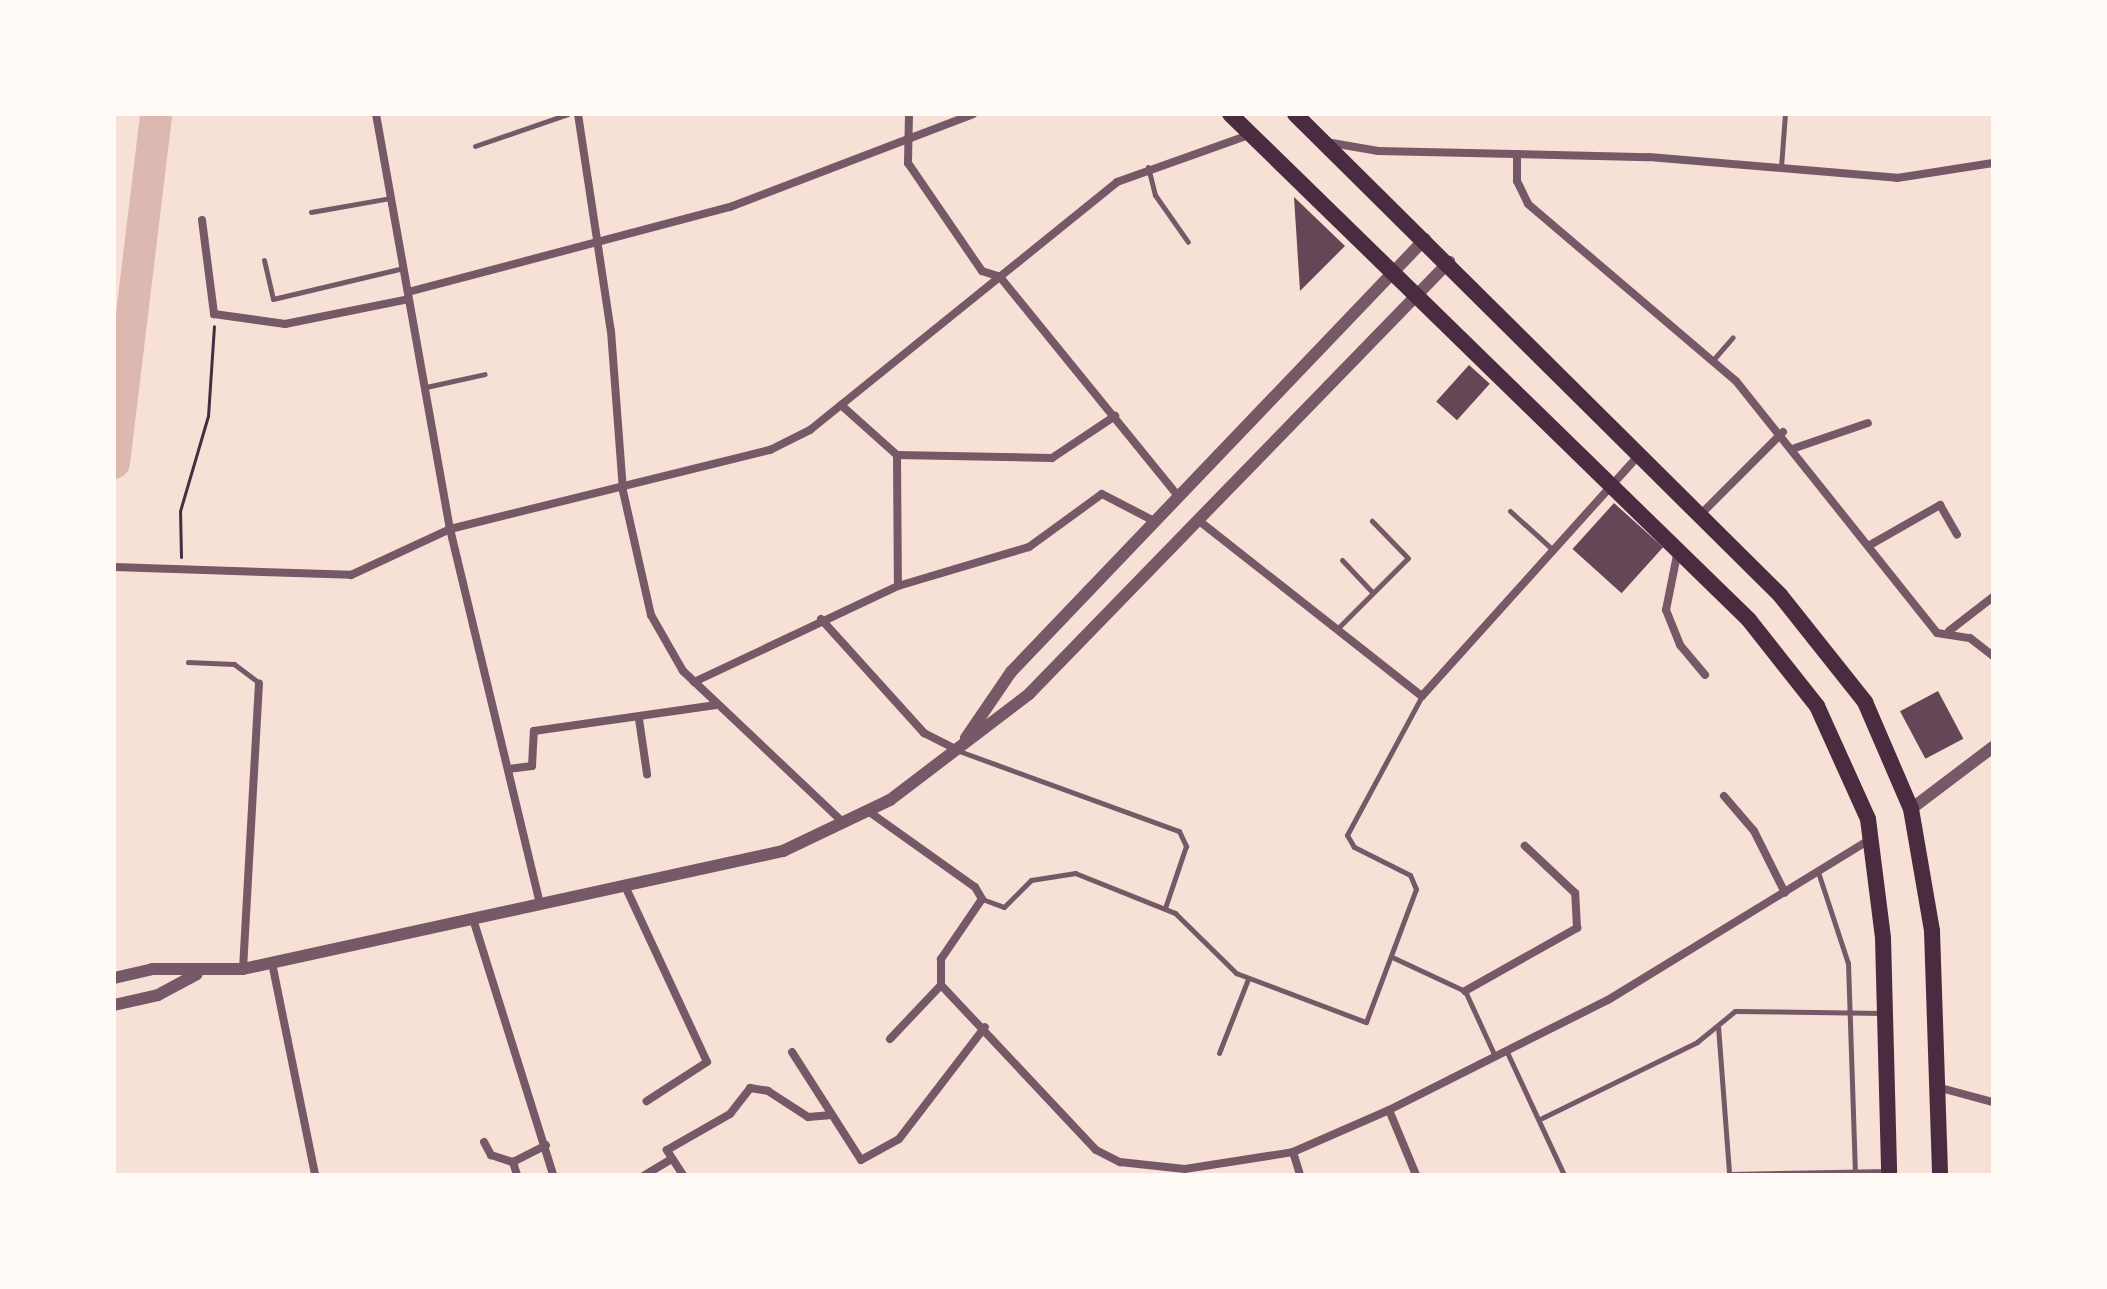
<!DOCTYPE html>
<style>
body{margin:0}
#map{position:relative;width:2107px;height:1289px;overflow:hidden;background:#f7e1d7;font-family:"Source Serif 4",serif}
div>[style]{position:absolute}
.river>*{height:32px;margin:-16px;padding:0 16px;transform-origin:16px;border-radius:16px;background:#dcb8b0}
.building>*{inset:0;background:#644757;transform-origin:0 0}
.path>*{height:3px;margin:-1.5px;padding:0 1.5px;transform-origin:1.5px;border-radius:1.5px;background:#4a2c40}
.service>*{height:5px;margin:-2.5px;padding:0 2.5px;transform-origin:2.5px;border-radius:2.5px;background:#755966}
.minor>*{height:8px;margin:-4px;padding:0 4px;transform-origin:4px;border-radius:4px;background:#755966}
.tertiary>*{height:12px;margin:-6px;padding:0 6px;transform-origin:6px;border-radius:6px;background:#755966}
.primary>*{height:16px;margin:-8px;padding:0 8px;transform-origin:8px;border-radius:8px;background:#4a2c40}
span{translate:-50% -50%;white-space:nowrap;text-align:center;line-height:1.15;-webkit-text-stroke:8px #fffaf5;paint-order:stroke}
.frame{position:absolute;inset:0;border:116px solid #fffaf5;pointer-events:none}
</style>
<div id="map">
<div class="river">
<i style="left:114px;top:463px;width:352px;rotate:-83.1deg"></i>
</div>
<div class="building">
<i style="clip-path:polygon(1294px 197px,1345px 246px,1300px 291px)"></i>
<i style="left:1469px;top:365px;width:28px;height:49px;rotate:42deg"></i>
<i style="left:1614px;top:503px;width:66px;height:62px;rotate:42deg"></i>
<i style="left:1938px;top:691px;width:54px;height:43px;rotate:62deg"></i>
</div>
<div class="path">
<i style="left:181px;top:557px;width:46px;rotate:-91.2deg"></i>
<i style="left:180px;top:511px;width:99px;rotate:-73.6deg"></i>
<i style="left:208px;top:416px;width:90px;rotate:-86.2deg"></i>
</div>
<div class="service">
<i style="left:475px;top:146px;width:98px;rotate:-19deg"></i>
<i style="left:1148px;top:167px;width:29px;rotate:76deg"></i>
<i style="left:1155px;top:195px;width:57px;rotate:54.9deg"></i>
<i style="left:1781px;top:167px;width:53px;rotate:-85.7deg"></i>
<i style="left:311px;top:212px;width:80px;rotate:-10deg"></i>
<i style="left:264px;top:260px;width:40px;rotate:77deg"></i>
<i style="left:273px;top:299px;width:134px;rotate:-13.4deg"></i>
<i style="left:1713px;top:360px;width:30px;rotate:-49deg"></i>
<i style="left:426px;top:387px;width:60px;rotate:-12.4deg"></i>
<i style="left:1510px;top:511px;width:58px;rotate:42.2deg"></i>
<i style="left:1342px;top:560px;width:44px;rotate:46.8deg"></i>
<i style="left:1337px;top:629px;width:100px;rotate:-45deg"></i>
<i style="left:1408px;top:558px;width:52px;rotate:-134.2deg"></i>
<i style="left:188px;top:662px;width:46px;rotate:2.5deg"></i>
<i style="left:234px;top:664px;width:31px;rotate:37deg"></i>
<i style="left:959px;top:751px;width:234px;rotate:20deg"></i>
<i style="left:1179px;top:831px;width:17px;rotate:65deg"></i>
<i style="left:1186px;top:846px;width:65px;rotate:108.7deg"></i>
<i style="left:1818px;top:872px;width:96px;rotate:71.8deg"></i>
<i style="left:1848px;top:963px;width:209px;rotate:88.1deg"></i>
<i style="left:982px;top:899px;width:23px;rotate:20deg"></i>
<i style="left:1004px;top:907px;width:38px;rotate:-45deg"></i>
<i style="left:1031px;top:880px;width:45px;rotate:-9deg"></i>
<i style="left:1075px;top:873px;width:108px;rotate:21.8deg"></i>
<i style="left:1175px;top:913px;width:86px;rotate:44.5deg"></i>
<i style="left:1236px;top:973px;width:139px;rotate:20.7deg"></i>
<i style="left:1366px;top:1022px;width:142px;rotate:-69.4deg"></i>
<i style="left:1416px;top:889px;width:15px;rotate:-113deg"></i>
<i style="left:1410px;top:875px;width:63px;rotate:-153.4deg"></i>
<i style="left:1354px;top:847px;width:14px;rotate:-120deg"></i>
<i style="left:1347px;top:835px;width:158px;rotate:-61.7deg"></i>
<i style="left:1392px;top:957px;width:81px;rotate:25deg"></i>
<i style="left:1465px;top:991px;width:69px;rotate:65.3deg"></i>
<i style="left:1718px;top:1026px;width:148px;rotate:85.7deg"></i>
<i style="left:1729px;top:1174px;width:158px;rotate:-1.1deg"></i>
<i style="left:1506px;top:1050px;width:138px;rotate:65.1deg"></i>
<i style="left:1219px;top:1053px;width:79px;rotate:-68.6deg"></i>
<i style="left:1542px;top:1118px;width:173px;rotate:-26.1deg"></i>
<i style="left:1697px;top:1042px;width:49px;rotate:-39.2deg"></i>
<i style="left:1735px;top:1011px;width:149px;rotate:0.8deg"></i>
</div>
<div class="minor">
<i style="left:376px;top:114px;width:422px;rotate:79.9deg"></i>
<i style="left:450px;top:529px;width:387px;rotate:76.5deg"></i>
<i style="left:578px;top:114px;width:219px;rotate:81.4deg"></i>
<i style="left:611px;top:331px;width:160px;rotate:85.7deg"></i>
<i style="left:623px;top:491px;width:127px;rotate:77.3deg"></i>
<i style="left:651px;top:615px;width:64px;rotate:60.3deg"></i>
<i style="left:683px;top:671px;width:221px;rotate:43.4deg"></i>
<i style="left:909px;top:114px;width:49px;rotate:91.2deg"></i>
<i style="left:908px;top:163px;width:131px;rotate:55.6deg"></i>
<i style="left:982px;top:271px;width:19px;rotate:18deg"></i>
<i style="left:1000px;top:277px;width:282px;rotate:50.9deg"></i>
<i style="left:1326px;top:142px;width:53px;rotate:9.8deg"></i>
<i style="left:1378px;top:151px;width:271px;rotate:1.3deg"></i>
<i style="left:1649px;top:157px;width:249px;rotate:4.8deg"></i>
<i style="left:1897px;top:178px;width:97px;rotate:-8.9deg"></i>
<i style="left:1517px;top:154px;width:27px;rotate:90deg"></i>
<i style="left:1517px;top:181px;width:25px;rotate:64deg"></i>
<i style="left:1528px;top:204px;width:273px;rotate:40.4deg"></i>
<i style="left:1736px;top:381px;width:322px;rotate:51.4deg"></i>
<i style="left:1937px;top:633px;width:33px;rotate:9deg"></i>
<i style="left:1970px;top:638px;width:29px;rotate:38deg"></i>
<i style="left:202px;top:220px;width:95px;rotate:82.7deg"></i>
<i style="left:214px;top:314px;width:72px;rotate:8deg"></i>
<i style="left:285px;top:324px;width:126px;rotate:-11.4deg"></i>
<i style="left:408px;top:292px;width:333px;rotate:-14.8deg"></i>
<i style="left:730px;top:207px;width:260px;rotate:-20.9deg"></i>
<i style="left:841px;top:405px;width:75px;rotate:41.8deg"></i>
<i style="left:897px;top:455px;width:155px;rotate:1.1deg"></i>
<i style="left:1052px;top:458px;width:76px;rotate:-33.7deg"></i>
<i style="left:1795px;top:448px;width:77px;rotate:-18.9deg"></i>
<i style="left:897px;top:455px;width:131px;rotate:89.6deg"></i>
<i style="left:1701px;top:514px;width:116px;rotate:-45deg"></i>
<i style="left:1198px;top:520px;width:285px;rotate:38.2deg"></i>
<i style="left:1422px;top:696px;width:326px;rotate:-48deg"></i>
<i style="left:1870px;top:545px;width:81px;rotate:-29.7deg"></i>
<i style="left:1940px;top:505px;width:34px;rotate:60deg"></i>
<i style="left:1678px;top:550px;width:61px;rotate:101.3deg"></i>
<i style="left:1666px;top:610px;width:38px;rotate:68deg"></i>
<i style="left:1680px;top:645px;width:39px;rotate:50deg"></i>
<i style="left:114px;top:567px;width:237px;rotate:1.9deg"></i>
<i style="left:351px;top:575px;width:109px;rotate:-24.9deg"></i>
<i style="left:450px;top:529px;width:330px;rotate:-13.9deg"></i>
<i style="left:770px;top:450px;width:45px;rotate:-26.6deg"></i>
<i style="left:810px;top:430px;width:395px;rotate:-38.9deg"></i>
<i style="left:1117px;top:182px;width:140px;rotate:-19.6deg"></i>
<i style="left:821px;top:619px;width:154px;rotate:47.9deg"></i>
<i style="left:924px;top:733px;width:37px;rotate:27deg"></i>
<i style="left:1949px;top:631px;width:56px;rotate:-37.7deg"></i>
<i style="left:694px;top:682px;width:225px;rotate:-25.2deg"></i>
<i style="left:898px;top:586px;width:137px;rotate:-16.6deg"></i>
<i style="left:1029px;top:547px;width:90px;rotate:-36deg"></i>
<i style="left:1102px;top:494px;width:59px;rotate:27.4deg"></i>
<i style="left:639px;top:719px;width:56px;rotate:81.7deg"></i>
<i style="left:508px;top:769px;width:24px;rotate:-7deg"></i>
<i style="left:532px;top:766px;width:35px;rotate:-87deg"></i>
<i style="left:534px;top:731px;width:184px;rotate:-8.1deg"></i>
<i style="left:1724px;top:796px;width:46px;rotate:49.4deg"></i>
<i style="left:1754px;top:831px;width:69px;rotate:63.4deg"></i>
<i style="left:868px;top:811px;width:131px;rotate:35.4deg"></i>
<i style="left:975px;top:887px;width:14px;rotate:60deg"></i>
<i style="left:982px;top:899px;width:73px;rotate:124.3deg"></i>
<i style="left:941px;top:959px;width:26px;rotate:90deg"></i>
<i style="left:941px;top:985px;width:226px;rotate:46.8deg"></i>
<i style="left:1096px;top:1150px;width:27px;rotate:27deg"></i>
<i style="left:1120px;top:1162px;width:65px;rotate:6.1deg"></i>
<i style="left:1185px;top:1169px;width:109px;rotate:-8.9deg"></i>
<i style="left:1293px;top:1152px;width:105px;rotate:-23.6deg"></i>
<i style="left:1389px;top:1110px;width:245px;rotate:-26.7deg"></i>
<i style="left:1608px;top:1000px;width:306px;rotate:-31.5deg"></i>
<i style="left:625px;top:886px;width:194px;rotate:65deg"></i>
<i style="left:707px;top:1062px;width:72px;rotate:147deg"></i>
<i style="left:473px;top:919px;width:268px;rotate:72.6deg"></i>
<i style="left:272px;top:963px;width:216px;rotate:78.5deg"></i>
<i style="left:243px;top:969px;width:286px;rotate:-86.8deg"></i>
<i style="left:1465px;top:991px;width:129px;rotate:-29.4deg"></i>
<i style="left:1577px;top:928px;width:35px;rotate:-93deg"></i>
<i style="left:1575px;top:893px;width:69px;rotate:-136.8deg"></i>
<i style="left:890px;top:1039px;width:74px;rotate:-46.6deg"></i>
<i style="left:792px;top:1052px;width:128px;rotate:57.4deg"></i>
<i style="left:861px;top:1160px;width:43px;rotate:-28.9deg"></i>
<i style="left:899px;top:1139px;width:141px;rotate:-52.5deg"></i>
<i style="left:1937px;top:1087px;width:58px;rotate:15deg"></i>
<i style="left:1389px;top:1110px;width:70px;rotate:67.4deg"></i>
<i style="left:484px;top:1142px;width:15px;rotate:62deg"></i>
<i style="left:491px;top:1155px;width:23px;rotate:18deg"></i>
<i style="left:1293px;top:1152px;width:24px;rotate:73deg"></i>
<i style="left:517px;top:1175px;width:14px;rotate:-107deg"></i>
<i style="left:513px;top:1162px;width:37px;rotate:-27deg"></i>
<i style="left:645px;top:1175px;width:31px;rotate:-31deg"></i>
<i style="left:683px;top:1175px;width:30px;rotate:-123deg"></i>
<i style="left:667px;top:1150px;width:73px;rotate:-29.7deg"></i>
<i style="left:730px;top:1114px;width:33px;rotate:-52deg"></i>
<i style="left:750px;top:1088px;width:18px;rotate:9deg"></i>
<i style="left:768px;top:1091px;width:48px;rotate:33deg"></i>
<i style="left:808px;top:1117px;width:21px;rotate:-5deg"></i>
</div>
<div class="tertiary">
<i style="left:966px;top:738px;width:80px;rotate:-55.7deg"></i>
<i style="left:1011px;top:672px;width:599px;rotate:-46.29deg"></i>
<i style="left:1911px;top:809px;width:103px;rotate:-37.1deg"></i>
<i style="left:114px;top:978px;width:39px;rotate:-13deg"></i>
<i style="left:152px;top:969px;width:91px"></i>
<i style="left:243px;top:969px;width:553px;rotate:-12.33deg"></i>
<i style="left:783px;top:851px;width:119px;rotate:-25.5deg"></i>
<i style="left:890px;top:800px;width:175px;rotate:-37.3deg"></i>
<i style="left:1029px;top:694px;width:603px;rotate:-45.81deg"></i>
<i style="left:114px;top:1005px;width:45px;rotate:-12.8deg"></i>
<i style="left:158px;top:995px;width:44px;rotate:-28.3deg"></i>
</div>
<div class="primary">
<i style="left:1230px;top:114px;width:725px;rotate:44.27deg"></i>
<i style="left:1749px;top:620px;width:110px;rotate:51.7deg"></i>
<i style="left:1817px;top:706px;width:124px;rotate:65.7deg"></i>
<i style="left:1868px;top:819px;width:120px;rotate:82.8deg"></i>
<i style="left:1883px;top:938px;width:237px;rotate:88.5deg"></i>
<i style="left:1295px;top:114px;width:683px;rotate:44.76deg"></i>
<i style="left:1780px;top:595px;width:137px;rotate:51.5deg"></i>
<i style="left:1865px;top:702px;width:116px;rotate:66.7deg"></i>
<i style="left:1911px;top:809px;width:124px;rotate:80.2deg"></i>
<i style="left:1932px;top:931px;width:244px;rotate:88.1deg"></i>
</div>
<div class="frame"></div>
</div>
